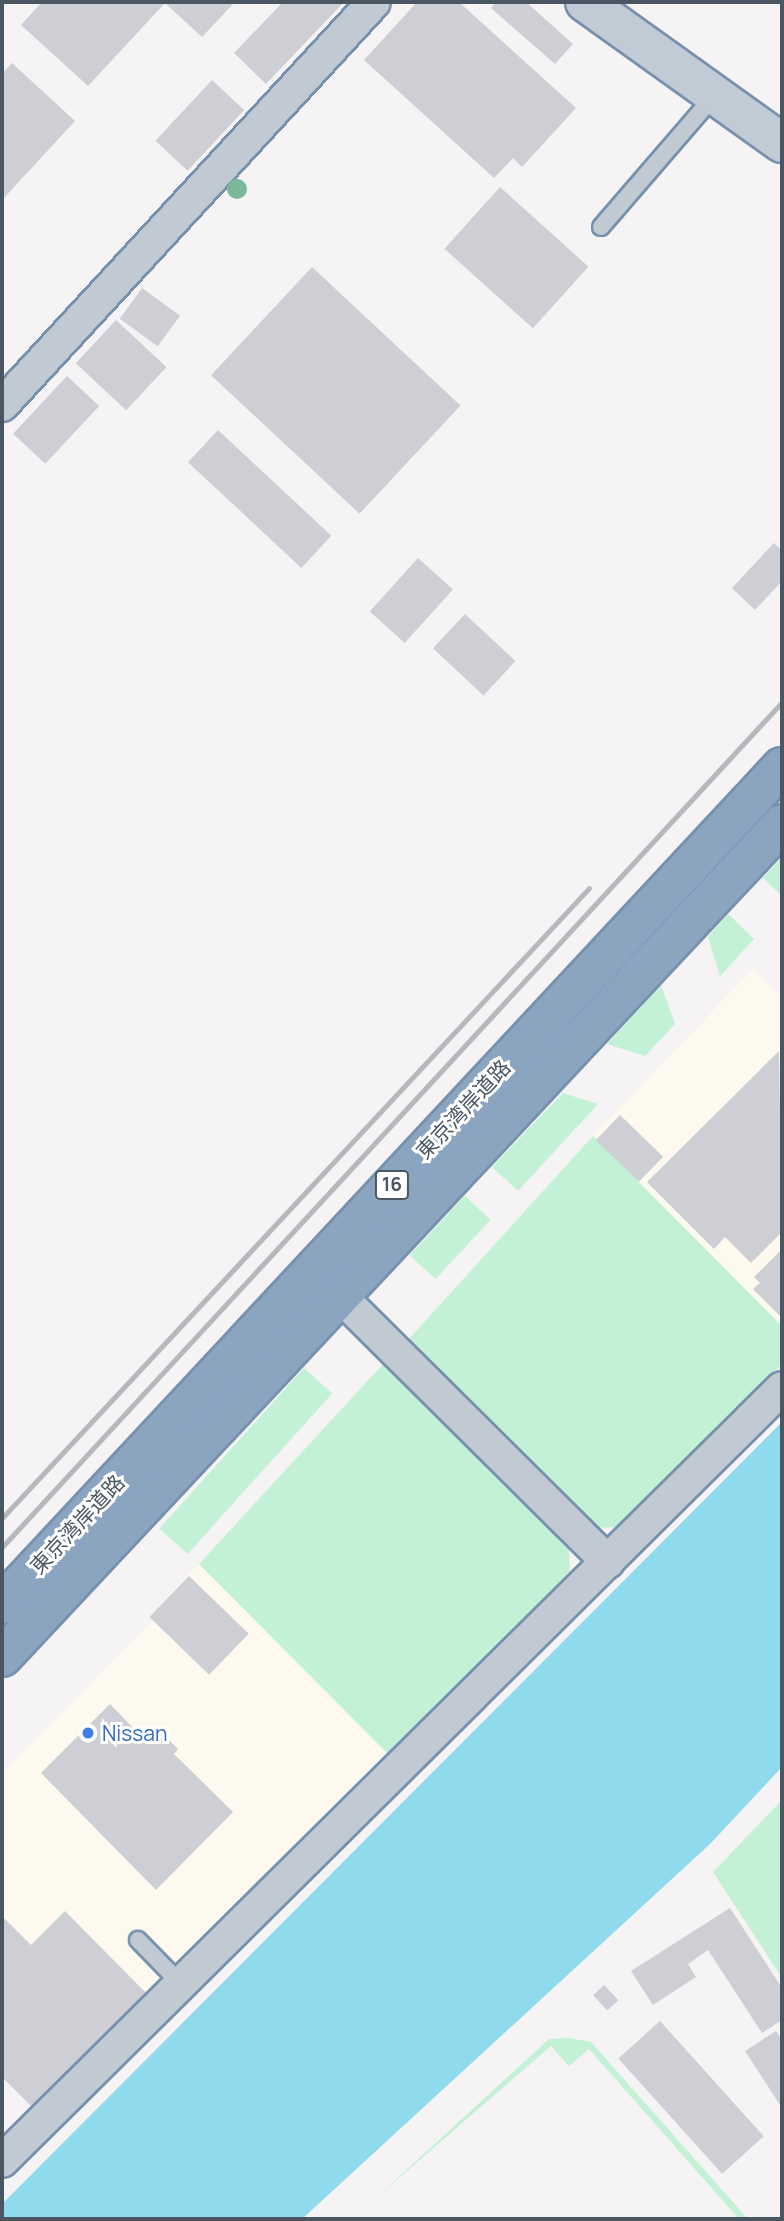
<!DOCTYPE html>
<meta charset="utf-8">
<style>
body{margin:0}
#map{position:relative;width:784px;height:2221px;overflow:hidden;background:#f5f3f3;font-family:Manrope,"Noto Sans JP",sans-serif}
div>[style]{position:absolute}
.commercial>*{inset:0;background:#fdf9ef}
.green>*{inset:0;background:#c3f1d5;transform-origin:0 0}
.water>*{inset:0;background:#90daee}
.building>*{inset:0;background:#cdcfd5;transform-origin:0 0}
.roads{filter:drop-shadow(2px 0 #7690ad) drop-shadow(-2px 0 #7690ad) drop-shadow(0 2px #7690ad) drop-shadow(0 -2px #7690ad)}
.lane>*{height:16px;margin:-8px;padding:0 8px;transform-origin:8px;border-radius:8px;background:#c1cad2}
.street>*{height:32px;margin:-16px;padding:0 16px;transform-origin:16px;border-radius:16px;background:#c1cad2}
.secondary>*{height:38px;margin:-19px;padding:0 19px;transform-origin:19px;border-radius:19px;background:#c1cbd6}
.highway>*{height:38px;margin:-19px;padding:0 19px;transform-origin:19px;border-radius:19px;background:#8ba5c1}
.rail>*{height:5px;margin:-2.5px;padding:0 2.5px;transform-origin:2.5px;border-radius:2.5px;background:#b5b8bd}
.trees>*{width:20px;height:20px;margin:-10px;border-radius:50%;background:#7bb799}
.dots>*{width:19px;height:19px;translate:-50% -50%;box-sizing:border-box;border:4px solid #fff;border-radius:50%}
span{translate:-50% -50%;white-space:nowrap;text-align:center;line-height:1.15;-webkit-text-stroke:6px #fff;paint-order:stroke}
.shield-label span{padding:2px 5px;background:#fff;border:2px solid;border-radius:5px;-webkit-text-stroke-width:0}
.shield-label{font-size:19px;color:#4a5661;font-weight:700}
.street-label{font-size:21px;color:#4a5661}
.shop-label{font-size:21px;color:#366cbe}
.left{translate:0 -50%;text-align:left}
.frame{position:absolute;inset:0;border:4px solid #4a5661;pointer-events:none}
</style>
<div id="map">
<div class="commercial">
<i style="clip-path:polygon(753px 969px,782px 998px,782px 1326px,593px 1136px)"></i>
<i style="clip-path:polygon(199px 1564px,389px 1755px,33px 2108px,2px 2077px,2px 1773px,153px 1621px,149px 1617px)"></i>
</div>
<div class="green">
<i style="clip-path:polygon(782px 857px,782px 896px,763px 878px)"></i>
<i style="clip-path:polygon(728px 914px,754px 939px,720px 976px,708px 937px)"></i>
<i style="clip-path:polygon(661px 985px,675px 1024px,645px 1056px,607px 1044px)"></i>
<i style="clip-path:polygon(563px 1093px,598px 1104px,518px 1191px,492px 1167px)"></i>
<i style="clip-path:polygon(593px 1136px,782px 1326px,782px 1364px,622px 1527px,593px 1528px,409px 1339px)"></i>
<i style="left:465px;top:1196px;width:35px;height:81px;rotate:43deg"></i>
<i style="clip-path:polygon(384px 1363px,569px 1545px,570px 1575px,389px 1755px,199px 1564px)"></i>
<i style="left:304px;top:1368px;width:38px;height:216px;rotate:42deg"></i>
<i style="clip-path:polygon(782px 1800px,782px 1978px,713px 1872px)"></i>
<i style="clip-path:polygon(569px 2038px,591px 2042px,748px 2219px,739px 2219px,589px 2049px,569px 2066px,551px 2046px,377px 2197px,549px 2039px)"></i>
</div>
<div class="water">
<i style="clip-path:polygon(782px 1422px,782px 1767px,710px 1844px,302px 2219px,2px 2219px,2px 2204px)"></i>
</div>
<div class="building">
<i style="clip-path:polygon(42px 2px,235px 2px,202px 37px,165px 3px,88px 86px,21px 25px)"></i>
<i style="clip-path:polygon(283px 2px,344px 2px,266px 84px,234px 53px)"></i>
<i style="clip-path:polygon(417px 2px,459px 2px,576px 108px,522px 167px,513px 158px,494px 178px,364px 60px)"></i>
<i style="clip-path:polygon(496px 2px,526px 2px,573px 44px,555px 64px,491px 8px)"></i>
<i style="clip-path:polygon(12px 63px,75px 121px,2px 200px,2px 74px)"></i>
<i style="left:212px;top:80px;width:44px;height:83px;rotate:43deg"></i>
<i style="left:500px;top:187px;width:119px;height:83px;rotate:42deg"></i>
<i style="left:312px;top:267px;width:203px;height:148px;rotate:43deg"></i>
<i style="left:142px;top:288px;width:47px;height:38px;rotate:36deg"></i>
<i style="left:116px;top:320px;width:69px;height:59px;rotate:43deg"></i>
<i style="left:67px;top:376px;width:44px;height:79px;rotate:43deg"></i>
<i style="left:218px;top:430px;width:155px;height:44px;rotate:43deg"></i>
<i style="clip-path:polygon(774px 543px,782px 551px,782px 581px,755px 610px,732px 588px)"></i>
<i style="left:418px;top:558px;width:47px;height:72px;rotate:42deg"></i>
<i style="left:465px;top:614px;width:69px;height:47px;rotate:43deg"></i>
<i style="clip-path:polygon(779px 1051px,782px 1232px,751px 1263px,725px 1237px,714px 1249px,647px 1182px)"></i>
<i style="left:620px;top:1115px;width:60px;height:35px;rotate:44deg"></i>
<i style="clip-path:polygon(780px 1251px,782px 1253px,782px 1318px,753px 1289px,760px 1283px,754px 1277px)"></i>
<i style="left:189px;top:1576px;width:83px;height:57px;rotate:44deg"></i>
<i style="clip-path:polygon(110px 1704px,144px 1739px,156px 1727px,178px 1749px,174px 1754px,233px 1812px,156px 1890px,41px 1773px)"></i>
<i style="clip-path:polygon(730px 1908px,782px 1988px,782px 2020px,762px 2033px,708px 1950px,688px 1964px,696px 1977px,653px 2005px,631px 1971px)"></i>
<i style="clip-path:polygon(65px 1911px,148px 1995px,33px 2108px,2px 2077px,2px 1916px,31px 1945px)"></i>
<i style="left:604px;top:1985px;width:21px;height:15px;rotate:47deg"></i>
<i style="left:660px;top:2021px;width:155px;height:56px;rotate:48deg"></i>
<i style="clip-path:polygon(776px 2031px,782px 2040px,782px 2108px,745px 2051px)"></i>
</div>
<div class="roads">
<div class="lane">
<i style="left:601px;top:227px;width:174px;rotate:-49.2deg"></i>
<i style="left:138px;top:1940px;width:60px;rotate:45.7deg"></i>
</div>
<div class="street">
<i style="left:2px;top:405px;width:548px;rotate:-47.29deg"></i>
<i style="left:341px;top:1297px;width:376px;rotate:44.8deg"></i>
<i style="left:2px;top:2161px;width:1098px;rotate:-44.74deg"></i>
</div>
<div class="secondary">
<i style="left:585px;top:2px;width:242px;rotate:35.6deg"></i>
</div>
<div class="highway">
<i style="left:2px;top:1604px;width:1144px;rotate:-47.02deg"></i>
<i style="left:2px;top:1657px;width:1141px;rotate:-46.88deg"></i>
</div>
</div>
<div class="rail">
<i style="left:2px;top:1518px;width:861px;rotate:-47.02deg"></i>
<i style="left:2px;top:1547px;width:1150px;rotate:-47.29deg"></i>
</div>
<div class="trees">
<i style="left:237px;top:189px"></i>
</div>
<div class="dots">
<i style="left:88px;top:1733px;background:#3f7fe0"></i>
</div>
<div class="shield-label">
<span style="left:392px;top:1185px">16</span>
</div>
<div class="street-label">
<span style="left:463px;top:1109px;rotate:-47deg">東京湾岸道路</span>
<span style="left:77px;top:1524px;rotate:-47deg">東京湾岸道路</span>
</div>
<div class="shop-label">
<span class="left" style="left:102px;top:1733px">Nissan</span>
</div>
<div class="frame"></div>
</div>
